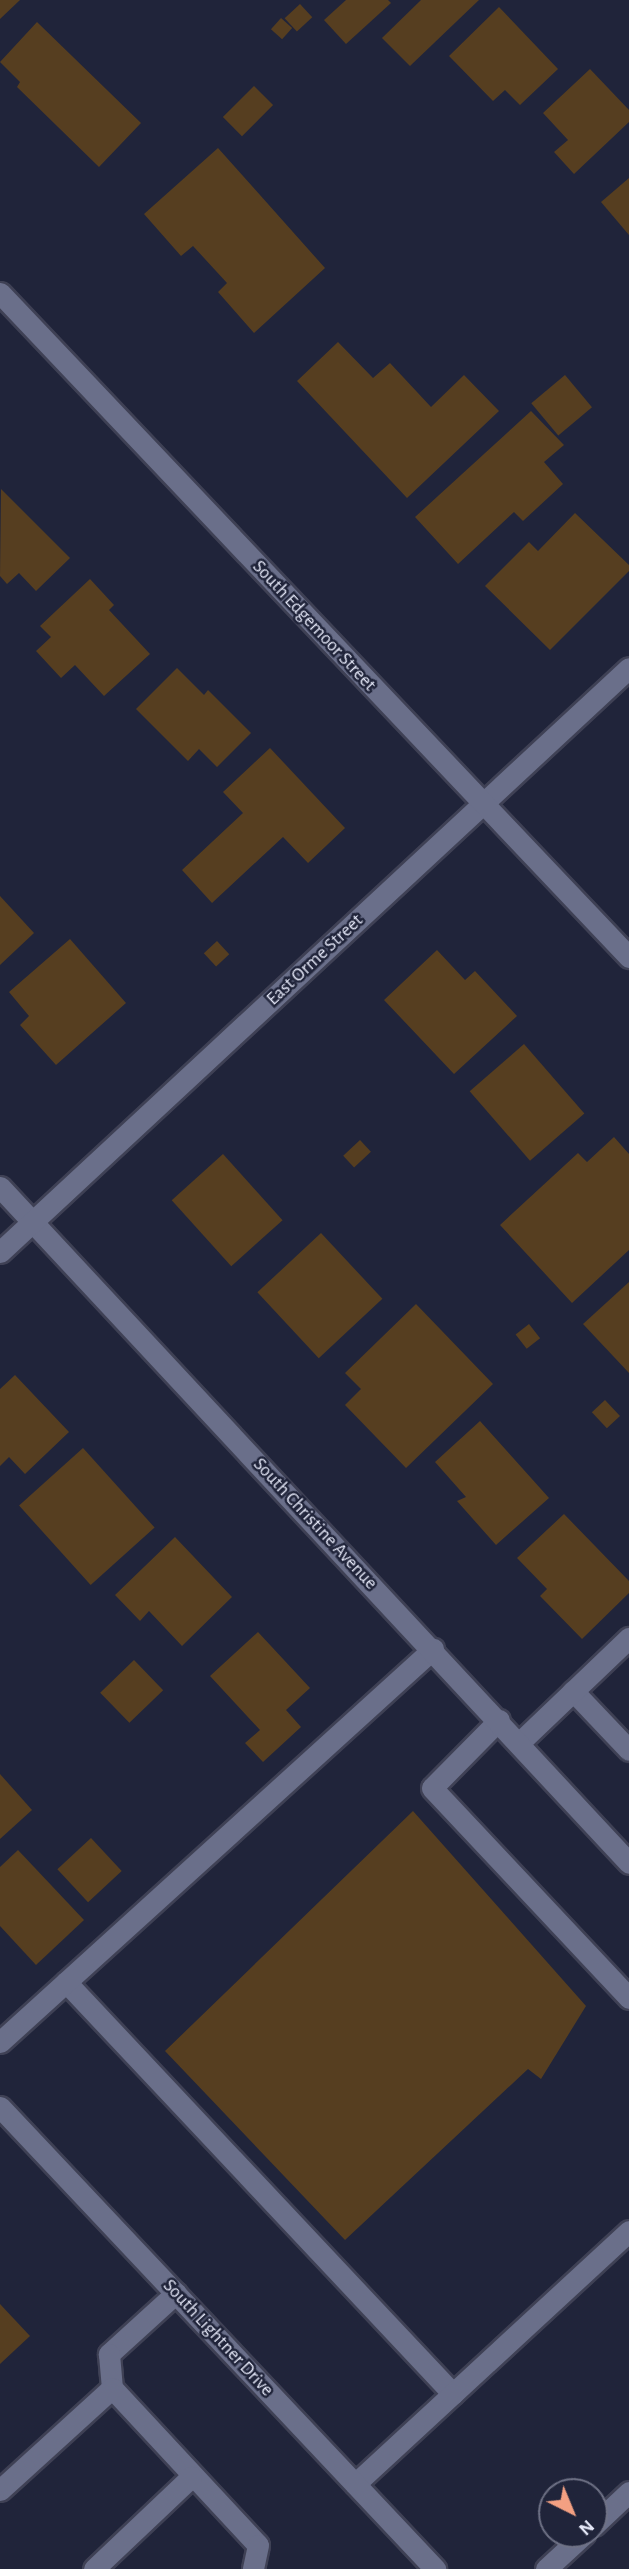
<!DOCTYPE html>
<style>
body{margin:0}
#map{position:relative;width:629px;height:2569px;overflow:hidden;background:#20243a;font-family:"Alegreya Sans",sans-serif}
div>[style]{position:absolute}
.building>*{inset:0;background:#563e20;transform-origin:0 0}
.roads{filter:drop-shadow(2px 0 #3f4155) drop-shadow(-2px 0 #3f4155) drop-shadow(0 2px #3f4155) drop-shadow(0 -2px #3f4155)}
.lane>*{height:21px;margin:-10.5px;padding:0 10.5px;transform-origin:10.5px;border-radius:10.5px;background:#6a6f8a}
.street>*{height:21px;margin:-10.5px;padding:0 10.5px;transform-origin:10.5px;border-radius:10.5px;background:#6a6f8a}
.secondary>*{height:21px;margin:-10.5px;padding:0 10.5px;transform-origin:10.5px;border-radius:10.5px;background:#6a6f8a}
span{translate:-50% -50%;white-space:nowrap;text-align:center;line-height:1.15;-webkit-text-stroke:5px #20243a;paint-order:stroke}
.street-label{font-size:19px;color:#e5e8f8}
.north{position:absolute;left:538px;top:2478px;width:70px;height:70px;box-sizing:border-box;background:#20243a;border:2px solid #6f7286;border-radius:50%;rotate:137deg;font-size:19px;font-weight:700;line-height:28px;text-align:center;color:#e5e8f8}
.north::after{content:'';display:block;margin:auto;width:24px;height:32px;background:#f3a082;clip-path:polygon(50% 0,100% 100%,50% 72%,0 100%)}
</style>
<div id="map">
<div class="building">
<i style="clip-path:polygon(0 0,20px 0,0 19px)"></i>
<i style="clip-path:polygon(346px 0,388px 0,391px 3px,346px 44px,324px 20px)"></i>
<i style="clip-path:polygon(421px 0,479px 0,410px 66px,382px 38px)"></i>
<i style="left:300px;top:4px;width:18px;height:21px;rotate:47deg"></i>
<i style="clip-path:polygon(499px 7px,558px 69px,520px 105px,505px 90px,493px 101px,449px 56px)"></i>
<i style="left:281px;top:18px;width:15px;height:15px;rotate:42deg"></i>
<i style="clip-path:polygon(37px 22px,141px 123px,99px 167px,17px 87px,20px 82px,0 62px)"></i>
<i style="clip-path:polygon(590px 69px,629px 110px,629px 122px,574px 174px,554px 152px,568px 140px,543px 113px)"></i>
<i style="left:254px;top:86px;width:27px;height:44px;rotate:45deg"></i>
<i style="clip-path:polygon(218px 148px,325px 268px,254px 333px,218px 292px,227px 283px,193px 246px,181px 256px,144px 214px)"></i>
<i style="clip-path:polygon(629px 178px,629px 235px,601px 202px)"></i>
<i style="clip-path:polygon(338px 342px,373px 378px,390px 363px,431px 407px,464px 375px,499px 411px,407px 498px,297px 381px)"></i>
<i style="left:565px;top:375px;width:42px;height:44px;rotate:50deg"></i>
<i style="clip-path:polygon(531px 411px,564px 445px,544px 462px,563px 484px,523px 521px,514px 512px,458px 564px,415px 517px)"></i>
<i style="clip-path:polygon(1px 489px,70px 558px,36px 591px,19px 573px,7px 584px,0 576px)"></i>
<i style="clip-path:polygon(575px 513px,629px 565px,629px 571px,550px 650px,485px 586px,529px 542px,538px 551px)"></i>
<i style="clip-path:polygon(90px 579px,114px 605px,109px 610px,150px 654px,104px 696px,75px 665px,61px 678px,36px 651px,51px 637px,40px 626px)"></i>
<i style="clip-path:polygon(177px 668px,204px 695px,208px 690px,251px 733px,217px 767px,199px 749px,188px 761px,136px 709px)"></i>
<i style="clip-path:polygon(270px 748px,345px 828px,308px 863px,283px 837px,212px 903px,182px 870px,243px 813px,223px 792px)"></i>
<i style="clip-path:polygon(0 896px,34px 933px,0 965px)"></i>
<i style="clip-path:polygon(70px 939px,126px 1003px,56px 1065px,20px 1025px,29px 1016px,9px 992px)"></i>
<i style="left:217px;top:941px;width:18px;height:18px;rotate:47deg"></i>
<i style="clip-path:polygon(437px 950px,465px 980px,475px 971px,517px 1016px,454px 1074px,384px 1000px)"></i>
<i style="left:524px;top:1044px;width:92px;height:72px;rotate:49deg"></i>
<i style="clip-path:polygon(614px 1137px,629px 1154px,629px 1250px,572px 1303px,500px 1225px,578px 1153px,587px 1162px)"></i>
<i style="left:360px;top:1140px;width:16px;height:23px;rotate:47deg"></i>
<i style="left:223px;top:1154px;width:89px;height:69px;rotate:48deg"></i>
<i style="left:321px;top:1233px;width:90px;height:87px;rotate:47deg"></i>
<i style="clip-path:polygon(629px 1282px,629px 1373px,583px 1324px)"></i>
<i style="clip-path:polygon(416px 1304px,493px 1384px,406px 1468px,345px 1405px,361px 1389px,345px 1373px)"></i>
<i style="left:529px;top:1324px;width:18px;height:17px;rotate:52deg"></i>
<i style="clip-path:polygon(15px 1375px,69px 1432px,25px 1474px,9px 1457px,0 1466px,0 1389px)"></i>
<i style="left:605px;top:1400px;width:22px;height:18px;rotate:47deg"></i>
<i style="clip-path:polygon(480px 1421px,549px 1498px,496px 1545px,457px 1501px,466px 1497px,435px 1462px)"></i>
<i style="left:83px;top:1448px;width:107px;height:86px;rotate:48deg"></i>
<i style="clip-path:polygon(564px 1514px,629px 1581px,629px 1593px,582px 1639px,540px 1596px,547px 1589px,517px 1558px)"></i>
<i style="clip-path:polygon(175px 1537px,232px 1597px,182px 1646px,149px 1611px,140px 1621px,115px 1595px)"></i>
<i style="clip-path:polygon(258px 1632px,310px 1688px,286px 1710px,301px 1727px,263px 1762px,245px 1743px,260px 1730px,210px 1676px)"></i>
<i style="left:134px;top:1660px;width:42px;height:47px;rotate:46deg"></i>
<i style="clip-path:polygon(0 1774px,32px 1810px,0 1839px)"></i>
<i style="clip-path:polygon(413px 1811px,586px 2006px,541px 2079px,528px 2069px,345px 2240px,165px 2051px)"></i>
<i style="left:91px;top:1838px;width:45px;height:46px;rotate:47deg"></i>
<i style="clip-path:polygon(18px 1850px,84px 1920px,36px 1965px,0 1926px,0 1867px)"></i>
<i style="clip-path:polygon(0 2304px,30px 2336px,0 2364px)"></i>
</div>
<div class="roads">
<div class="lane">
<i style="left:573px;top:1691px;width:81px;rotate:46.5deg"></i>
<i style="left:499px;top:1720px;width:95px;rotate:134.6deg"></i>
<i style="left:432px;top:1788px;width:288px;rotate:46.8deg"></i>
<i style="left:520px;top:1742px;width:151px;rotate:-43.7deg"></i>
<i style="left:66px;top:1982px;width:565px;rotate:46.79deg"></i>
<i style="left:0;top:2042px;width:585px;rotate:-42.23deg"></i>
<i style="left:176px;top:2293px;width:91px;rotate:137.7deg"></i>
<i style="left:109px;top:2354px;width:34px;rotate:85deg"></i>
<i style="left:112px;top:2388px;width:214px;rotate:47.1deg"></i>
<i style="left:258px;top:2545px;width:25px;rotate:102deg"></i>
<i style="left:355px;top:2484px;width:373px;rotate:-42.7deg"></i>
<i style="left:0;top:2490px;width:151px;rotate:-42.3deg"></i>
<i style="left:94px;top:2569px;width:134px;rotate:-43.5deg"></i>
</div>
<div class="street">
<i style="left:0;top:1187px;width:923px;rotate:47.06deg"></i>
<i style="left:0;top:1252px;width:858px;rotate:-42.88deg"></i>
<i style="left:0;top:2107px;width:635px;rotate:46.72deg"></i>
</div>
<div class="secondary">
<i style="left:0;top:293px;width:915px;rotate:46.55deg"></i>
<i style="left:594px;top:2525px;width:48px;rotate:-43.3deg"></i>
<i style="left:546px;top:2569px;width:52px;rotate:-42.6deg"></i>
</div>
</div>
<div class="street-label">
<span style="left:314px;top:626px;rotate:47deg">South Edgemoor Street</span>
<span style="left:315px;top:960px;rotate:-43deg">East Orme Street</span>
<span style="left:315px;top:1524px;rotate:47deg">South Christine Avenue</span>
<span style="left:218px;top:2338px;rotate:47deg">South Lightner Drive</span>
</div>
<div class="north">N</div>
</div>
